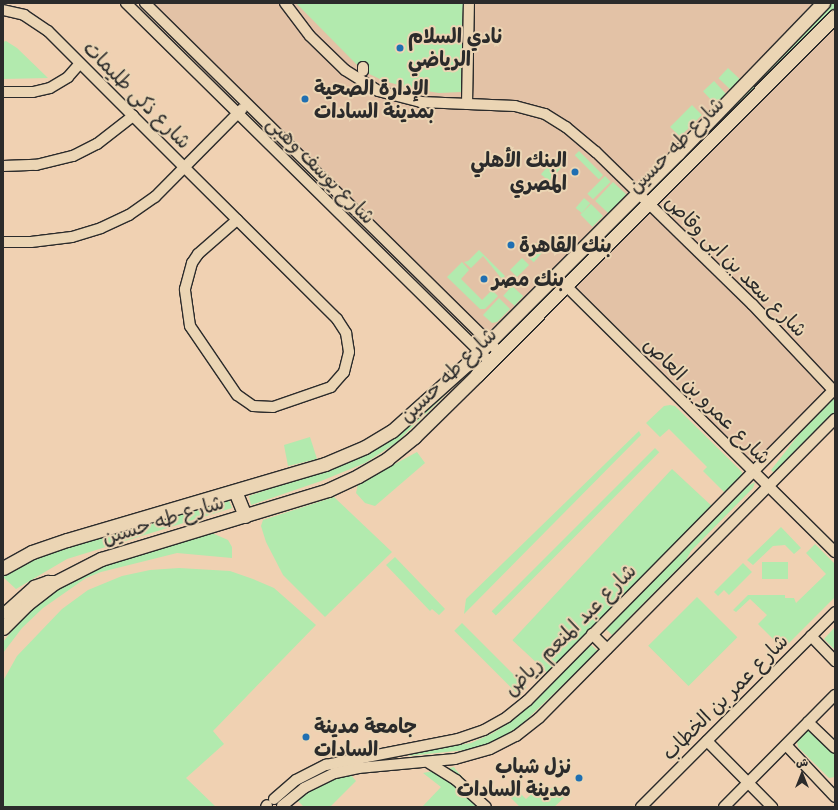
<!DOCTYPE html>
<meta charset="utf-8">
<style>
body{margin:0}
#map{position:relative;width:838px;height:810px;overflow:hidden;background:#f0d1b2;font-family:Caveat,"Playpen Sans Arabic",sans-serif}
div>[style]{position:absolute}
.built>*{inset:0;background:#e3c2a6}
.green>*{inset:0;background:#b2eaae;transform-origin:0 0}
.roads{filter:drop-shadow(1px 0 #2b2b2b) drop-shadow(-1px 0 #2b2b2b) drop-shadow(0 1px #2b2b2b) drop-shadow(0 -1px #2b2b2b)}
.minor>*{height:10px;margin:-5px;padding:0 5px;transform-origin:5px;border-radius:5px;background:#ebd5b4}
.major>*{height:13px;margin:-6.5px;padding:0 6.5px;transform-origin:6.5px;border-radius:6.5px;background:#ebd5b4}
.dots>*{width:11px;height:11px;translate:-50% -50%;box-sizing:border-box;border:2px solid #ebd5b4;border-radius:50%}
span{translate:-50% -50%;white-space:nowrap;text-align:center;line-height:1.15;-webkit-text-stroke:4px #ebd5b4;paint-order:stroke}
.poi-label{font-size:20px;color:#2b2b2b;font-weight:700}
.left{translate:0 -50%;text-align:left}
.right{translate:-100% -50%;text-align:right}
.street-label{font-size:20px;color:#2b2b2b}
.frame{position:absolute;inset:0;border:4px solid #2b2b2b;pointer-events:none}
.north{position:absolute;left:782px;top:754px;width:40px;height:40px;-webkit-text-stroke:3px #ebd5b4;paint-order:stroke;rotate:0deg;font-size:11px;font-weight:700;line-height:16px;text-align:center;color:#2b2b2b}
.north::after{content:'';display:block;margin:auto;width:14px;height:18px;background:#2b2b2b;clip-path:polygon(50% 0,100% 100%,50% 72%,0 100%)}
</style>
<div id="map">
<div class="built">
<i style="clip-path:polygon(149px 3px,820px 3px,637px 192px,488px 332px)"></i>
<i style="clip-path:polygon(835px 3px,835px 390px,755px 471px,560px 278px)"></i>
</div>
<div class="green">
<i style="clip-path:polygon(296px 3px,463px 3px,461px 92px,439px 93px,414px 89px,384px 81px,363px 71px)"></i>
<i style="clip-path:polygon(832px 3px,835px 3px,835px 8px,652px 196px,649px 192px)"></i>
<i style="clip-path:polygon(6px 41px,17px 48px,48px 78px,3px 79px,3px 42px)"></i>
<i style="left:728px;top:68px;width:16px;height:14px;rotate:43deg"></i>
<i style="left:714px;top:81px;width:18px;height:15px;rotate:47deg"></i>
<i style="left:692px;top:105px;width:14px;height:31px;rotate:45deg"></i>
<i style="left:579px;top:151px;width:34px;height:6px;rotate:45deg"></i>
<i style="left:556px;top:157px;width:11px;height:23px;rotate:41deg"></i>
<i style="left:605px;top:176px;width:8px;height:25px;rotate:45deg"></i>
<i style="left:613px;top:182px;width:18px;height:26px;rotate:43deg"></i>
<i style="left:584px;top:198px;width:8px;height:13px;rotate:40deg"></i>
<i style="left:591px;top:204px;width:17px;height:15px;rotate:45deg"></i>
<i style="left:536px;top:243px;width:11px;height:16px;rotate:41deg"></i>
<i style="clip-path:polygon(479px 250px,505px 276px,502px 279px,483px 256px,471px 268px,464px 262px,468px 261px)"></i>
<i style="left:522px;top:258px;width:10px;height:17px;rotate:45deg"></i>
<i style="clip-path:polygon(462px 262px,469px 270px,461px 279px,482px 300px,492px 290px,498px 296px,485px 309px,480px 309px,447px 277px)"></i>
<i style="clip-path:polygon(556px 284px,559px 284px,506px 341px,501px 342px,502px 337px)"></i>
<i style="left:512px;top:286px;width:15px;height:13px;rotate:42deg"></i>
<i style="clip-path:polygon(499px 298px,510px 309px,497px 322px,492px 323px,483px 315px)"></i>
<i style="clip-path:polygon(477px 364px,396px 443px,365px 463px,321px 481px,251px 505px,249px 496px,331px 468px,394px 439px)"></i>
<i style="clip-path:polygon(835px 397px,835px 412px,774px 473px,771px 470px,800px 433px)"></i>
<i style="clip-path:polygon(670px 405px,675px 406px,742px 472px,741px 477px,725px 493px,703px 471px,707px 467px,669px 429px,660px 437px,646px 423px,664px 406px)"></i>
<i style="clip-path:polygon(639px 431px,641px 435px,464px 614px,466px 599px)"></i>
<i style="clip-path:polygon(310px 437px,317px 459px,288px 466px,284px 445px)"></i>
<i style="left:655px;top:448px;width:6px;height:231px;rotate:45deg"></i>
<i style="clip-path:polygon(417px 452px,425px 463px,375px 506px,365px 503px,356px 493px,358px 484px)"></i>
<i style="left:672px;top:469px;width:54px;height:234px;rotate:43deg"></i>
<i style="clip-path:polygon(755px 482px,753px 488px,691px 551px,686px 560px,612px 635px,606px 629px,748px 486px)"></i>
<i style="clip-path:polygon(334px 497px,392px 552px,325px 617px,283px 575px,266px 542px,261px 526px,263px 520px)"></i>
<i style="clip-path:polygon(228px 498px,232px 508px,67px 559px,16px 589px,3px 577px,57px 547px)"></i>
<i style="clip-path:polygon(781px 527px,801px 548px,794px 554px,785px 545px,773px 546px,753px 565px,747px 560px)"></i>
<i style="clip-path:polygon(212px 533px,228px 540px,232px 547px,232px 558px,177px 553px,101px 572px,86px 578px,43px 608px,22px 628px,3px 653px,3px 642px,15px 627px,31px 610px,68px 583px,112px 562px)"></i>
<i style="clip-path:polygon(815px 544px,835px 564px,835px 597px,783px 649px,758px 624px,767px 615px,750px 599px,736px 612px,733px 610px,748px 595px,785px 595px,785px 598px,794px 598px,796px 603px,826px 574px,806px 553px)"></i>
<i style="clip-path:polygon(395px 557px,445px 609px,439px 615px,432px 609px,430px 611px,386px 565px)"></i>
<i style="left:788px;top:562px;width:17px;height:26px;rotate:90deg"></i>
<i style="clip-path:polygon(743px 563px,752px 572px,729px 595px,724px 590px,718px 596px,714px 592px)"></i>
<i style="clip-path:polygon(179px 568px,230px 571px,253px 579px,274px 588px,316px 625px,213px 731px,224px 744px,186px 778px,216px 807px,3px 807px,3px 681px,17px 656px,62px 609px,88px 590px,122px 576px,150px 570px)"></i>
<i style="left:697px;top:597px;width:57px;height:69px;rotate:45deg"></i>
<i style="left:462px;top:623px;width:91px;height:11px;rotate:45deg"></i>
<i style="clip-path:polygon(835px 627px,835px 650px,824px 639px)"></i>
<i style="clip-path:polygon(591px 645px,598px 651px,521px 725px,497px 740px,474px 749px,409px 756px,409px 753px,471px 743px,493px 733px,516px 718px)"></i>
<i style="clip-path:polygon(807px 731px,814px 732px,835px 753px,835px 777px,829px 778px,798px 747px,797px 742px)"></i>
<i style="clip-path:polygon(454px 767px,456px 770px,490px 807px,422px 807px,441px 787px,423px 773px)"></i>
<i style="clip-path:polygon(349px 773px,356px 781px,330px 807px,304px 807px,296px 799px,304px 791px)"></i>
<i style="clip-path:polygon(553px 787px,564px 798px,554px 807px,520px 807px,509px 796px,516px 789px,526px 799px,535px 791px,544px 801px,552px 793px,549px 790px)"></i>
</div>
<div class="roads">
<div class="minor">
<i style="left:126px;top:3px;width:511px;rotate:44.6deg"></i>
<i style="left:145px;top:3px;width:499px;rotate:44.6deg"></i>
<i style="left:285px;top:3px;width:41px;rotate:52.9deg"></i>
<i style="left:310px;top:36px;width:49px;rotate:44.2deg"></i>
<i style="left:345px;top:70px;width:39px;rotate:32deg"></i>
<i style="left:378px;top:91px;width:44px;rotate:14.3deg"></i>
<i style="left:421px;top:102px;width:94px;rotate:2.4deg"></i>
<i style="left:515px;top:106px;width:31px;rotate:15deg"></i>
<i style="left:545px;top:114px;width:25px;rotate:32deg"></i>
<i style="left:566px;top:127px;width:39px;rotate:40deg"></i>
<i style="left:596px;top:152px;width:218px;rotate:44.3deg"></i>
<i style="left:752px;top:304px;width:121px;rotate:46.7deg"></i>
<i style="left:3px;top:10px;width:22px;rotate:13deg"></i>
<i style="left:24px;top:15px;width:29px;rotate:34deg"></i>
<i style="left:48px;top:31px;width:192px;rotate:45deg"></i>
<i style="left:184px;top:167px;width:216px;rotate:44.8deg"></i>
<i style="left:337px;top:319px;width:17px;rotate:57deg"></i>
<i style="left:346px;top:333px;width:19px;rotate:81deg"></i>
<i style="left:349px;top:352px;width:21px;rotate:104deg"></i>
<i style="left:344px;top:372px;width:20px;rotate:131deg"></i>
<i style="left:331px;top:387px;width:61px;rotate:161deg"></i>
<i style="left:273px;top:407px;width:20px;rotate:-177deg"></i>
<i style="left:253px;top:406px;width:19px;rotate:-145deg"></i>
<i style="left:237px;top:395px;width:83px;rotate:-124.3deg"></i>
<i style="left:190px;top:326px;width:37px;rotate:-98deg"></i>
<i style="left:185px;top:289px;width:27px;rotate:-75deg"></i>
<i style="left:192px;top:263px;width:11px;rotate:-56deg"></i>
<i style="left:198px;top:254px;width:52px;rotate:-41.1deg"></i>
<i style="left:363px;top:71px;width:4px;rotate:-90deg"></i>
<i style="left:3px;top:92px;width:30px"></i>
<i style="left:33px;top:92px;width:17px;rotate:-13deg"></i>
<i style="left:50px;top:88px;width:21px;rotate:-31deg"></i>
<i style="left:68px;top:77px;width:18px;rotate:-49deg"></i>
<i style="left:467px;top:104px;width:101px;rotate:-88.9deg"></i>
<i style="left:3px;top:166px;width:33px;rotate:-2deg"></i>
<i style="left:36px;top:165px;width:38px;rotate:-14deg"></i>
<i style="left:73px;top:156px;width:27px;rotate:-27deg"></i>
<i style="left:97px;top:144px;width:46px;rotate:-37.9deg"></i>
<i style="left:3px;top:242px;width:28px"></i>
<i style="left:31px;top:242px;width:41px;rotate:-7deg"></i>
<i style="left:72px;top:237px;width:30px;rotate:-17deg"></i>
<i style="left:101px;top:228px;width:31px;rotate:-25deg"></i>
<i style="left:129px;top:215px;width:32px;rotate:-35deg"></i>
<i style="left:155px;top:197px;width:124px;rotate:-45.3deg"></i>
<i style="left:555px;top:275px;width:394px;rotate:44.7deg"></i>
<i style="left:3px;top:614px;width:42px;rotate:-42.1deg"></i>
<i style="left:34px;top:586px;width:15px;rotate:-20deg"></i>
<i style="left:48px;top:581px;width:9px"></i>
<i style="left:592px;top:634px;width:21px;rotate:45deg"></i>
<i style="left:811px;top:636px;width:35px;rotate:46deg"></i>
<i style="left:808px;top:722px;width:37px;rotate:44deg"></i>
<i style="left:707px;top:741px;width:93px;rotate:45.4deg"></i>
<i style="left:786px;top:745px;width:71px;rotate:46.7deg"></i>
<i style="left:429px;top:763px;width:32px;rotate:32deg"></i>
<i style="left:456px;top:780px;width:40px;rotate:42deg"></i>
<i style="left:274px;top:799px;width:29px;rotate:-41deg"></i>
<i style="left:296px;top:780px;width:34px;rotate:-27deg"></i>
<i style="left:326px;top:765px;width:135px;rotate:-11.1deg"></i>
<i style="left:458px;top:739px;width:28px;rotate:-19deg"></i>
<i style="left:484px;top:730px;width:26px;rotate:-29deg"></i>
<i style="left:507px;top:717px;width:26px;rotate:-39deg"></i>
<i style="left:527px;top:701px;width:438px;rotate:-45.4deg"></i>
<i style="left:282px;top:806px;width:28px;rotate:-39deg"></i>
<i style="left:304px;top:788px;width:34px;rotate:-26deg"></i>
<i style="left:335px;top:773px;width:24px;rotate:-12deg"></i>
<i style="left:358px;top:768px;width:97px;rotate:-5.3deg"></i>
<i style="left:455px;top:759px;width:36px;rotate:-16deg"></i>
<i style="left:490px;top:749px;width:29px;rotate:-27deg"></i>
<i style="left:516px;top:736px;width:29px;rotate:-38deg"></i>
<i style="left:539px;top:718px;width:421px;rotate:-45.3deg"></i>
<i style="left:266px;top:807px;width:2px;rotate:-63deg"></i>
<i style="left:641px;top:807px;width:275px;rotate:-45.1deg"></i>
<i style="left:724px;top:807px;width:158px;rotate:-45.3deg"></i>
</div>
<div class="major">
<i style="left:235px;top:491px;width:27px;rotate:68deg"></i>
<i style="left:3px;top:568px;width:33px;rotate:-29deg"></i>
<i style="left:32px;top:552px;width:37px;rotate:-19deg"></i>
<i style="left:67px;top:540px;width:269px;rotate:-16.4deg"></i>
<i style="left:325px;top:464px;width:43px;rotate:-23deg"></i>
<i style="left:365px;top:447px;width:31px;rotate:-31deg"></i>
<i style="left:392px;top:431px;width:101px;rotate:-41.8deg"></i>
<i style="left:467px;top:364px;width:298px;rotate:-45deg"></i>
<i style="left:678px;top:153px;width:209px;rotate:-46deg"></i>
<i style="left:3px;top:628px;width:34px;rotate:-45deg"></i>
<i style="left:27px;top:604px;width:34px;rotate:-38deg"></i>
<i style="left:54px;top:583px;width:53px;rotate:-27.1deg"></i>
<i style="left:101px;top:559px;width:237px;rotate:-16.9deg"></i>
<i style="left:328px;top:490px;width:33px;rotate:-25deg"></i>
<i style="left:358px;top:476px;width:34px;rotate:-30deg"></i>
<i style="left:387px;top:459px;width:35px;rotate:-39deg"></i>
<i style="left:414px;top:437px;width:88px;rotate:-44.5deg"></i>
<i style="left:477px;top:375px;width:507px;rotate:-45.08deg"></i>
</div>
</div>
<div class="dots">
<i style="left:400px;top:48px;background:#1f6fb2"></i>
<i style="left:305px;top:99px;background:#1f6fb2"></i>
<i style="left:575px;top:172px;background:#1f6fb2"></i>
<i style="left:511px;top:245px;background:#1f6fb2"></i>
<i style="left:484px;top:279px;background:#1f6fb2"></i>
<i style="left:306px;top:737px;background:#1f6fb2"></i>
<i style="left:579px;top:778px;background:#1f6fb2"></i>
</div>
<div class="poi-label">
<span class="left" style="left:408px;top:48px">نادي السلام<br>الرياضي</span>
<span class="left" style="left:314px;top:100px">الإدارة الصحية<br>بمدينة السادات</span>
<span class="right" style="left:567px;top:172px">البنك الأهلي<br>المصري</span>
<span class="left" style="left:519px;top:245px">بنك القاهرة</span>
<span class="left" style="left:492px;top:279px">بنك مصر</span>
<span class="left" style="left:314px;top:738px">جامعة مدينة<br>السادات</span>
<span class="right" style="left:571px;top:778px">نزل شباب<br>مدينة السادات</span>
</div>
<div class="street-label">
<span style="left:137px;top:95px;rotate:45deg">شارع ذكى طليمات</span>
<span style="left:676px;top:145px;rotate:-45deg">شارع طه حسين</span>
<span style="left:321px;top:170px;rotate:45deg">شارع يوسف وهبى</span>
<span style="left:736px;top:266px;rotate:45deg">شارع سعد بن ابى وقاص</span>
<span style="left:448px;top:375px;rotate:-44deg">شارع طه حسين</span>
<span style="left:707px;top:401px;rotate:45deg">شارع عمرو بن العاص</span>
<span style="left:163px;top:520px;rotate:-17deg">شارع طه حسين</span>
<span style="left:570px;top:630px;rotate:-45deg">شارع عبد المنعم رياض</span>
<span style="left:725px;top:697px;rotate:-45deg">شارع عمر بن الخطاب</span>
</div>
<div class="frame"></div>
<div class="north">ش</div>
</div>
